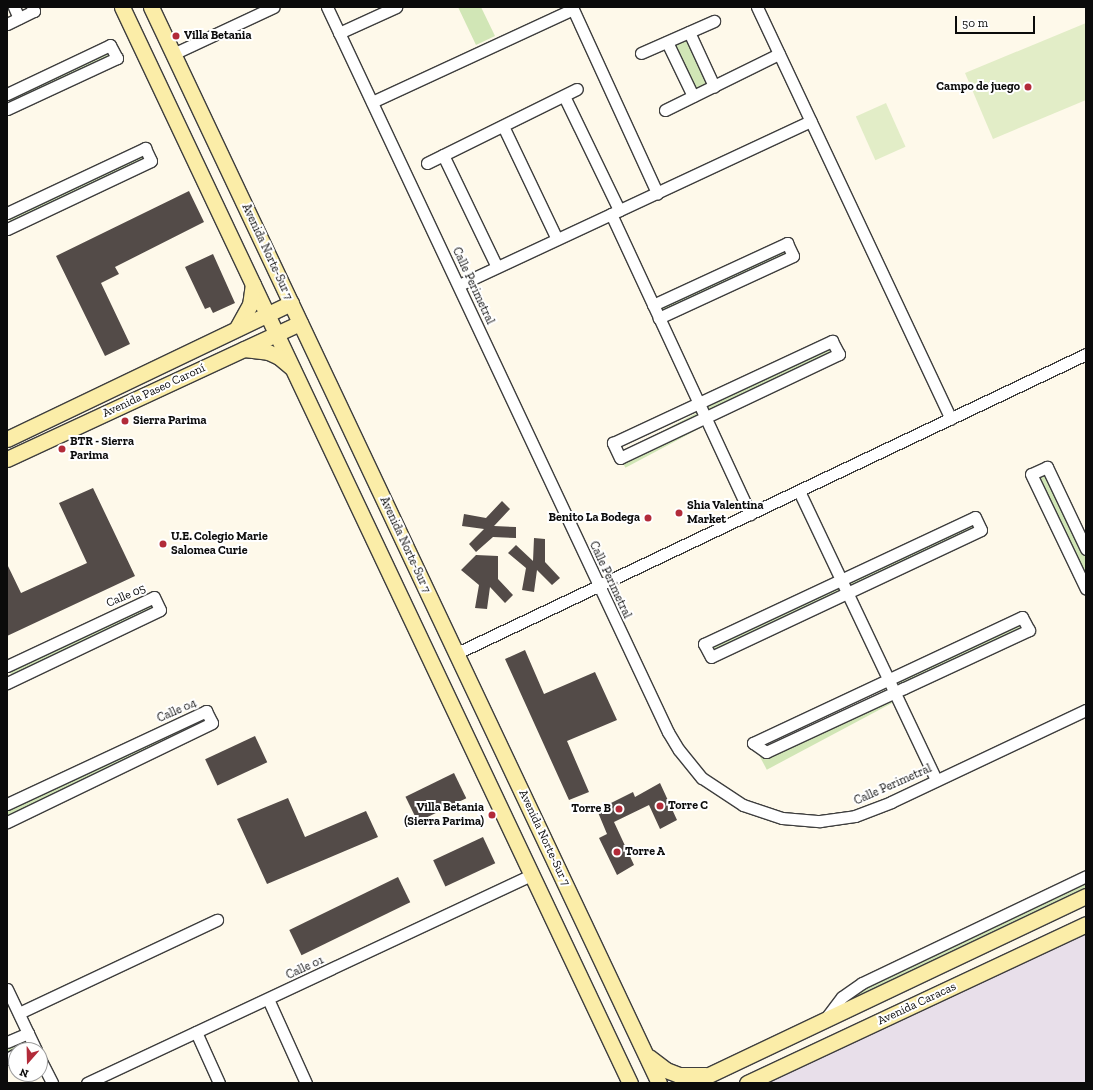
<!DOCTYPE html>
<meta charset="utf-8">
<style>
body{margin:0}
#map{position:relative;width:1093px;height:1090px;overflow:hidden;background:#fef9ea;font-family:"Zilla Slab",serif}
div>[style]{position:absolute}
.industrial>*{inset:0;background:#e8dfea}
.green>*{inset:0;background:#d1e6b6;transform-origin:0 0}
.pitch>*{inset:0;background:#e2edc7;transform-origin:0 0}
.building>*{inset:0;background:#534b48;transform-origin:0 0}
.roads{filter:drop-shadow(1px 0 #3e3e3e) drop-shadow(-1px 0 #3e3e3e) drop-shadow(0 1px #3e3e3e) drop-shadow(0 -1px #3e3e3e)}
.street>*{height:11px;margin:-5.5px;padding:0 5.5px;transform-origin:5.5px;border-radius:5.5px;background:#fff}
.secondary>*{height:15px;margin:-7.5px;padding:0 7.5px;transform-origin:7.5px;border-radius:7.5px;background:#fbeda8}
.dots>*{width:11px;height:11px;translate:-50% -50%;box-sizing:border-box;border:2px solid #fff;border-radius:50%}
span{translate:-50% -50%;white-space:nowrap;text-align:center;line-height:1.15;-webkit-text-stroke:4px #fff;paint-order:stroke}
.poi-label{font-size:12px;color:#0b0b0b;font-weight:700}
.left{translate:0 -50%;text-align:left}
.right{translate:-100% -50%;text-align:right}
.street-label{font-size:12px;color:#0b0b0b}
.frame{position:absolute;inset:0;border:8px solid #0b0b0b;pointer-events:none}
.north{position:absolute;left:8px;top:1042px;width:40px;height:40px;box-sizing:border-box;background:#fff;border:1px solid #9d9d9d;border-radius:50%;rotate:200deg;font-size:11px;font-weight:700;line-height:16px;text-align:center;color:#0b0b0b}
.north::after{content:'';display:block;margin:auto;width:14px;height:18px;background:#b22b39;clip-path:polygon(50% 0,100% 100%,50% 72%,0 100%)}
.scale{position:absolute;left:955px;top:16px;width:80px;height:18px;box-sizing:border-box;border:2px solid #0b0b0b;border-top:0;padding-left:5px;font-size:12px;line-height:14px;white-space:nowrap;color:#0b0b0b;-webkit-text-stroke:3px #fff;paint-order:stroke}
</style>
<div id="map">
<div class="industrial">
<i style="clip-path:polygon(1086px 924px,1086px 1083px,747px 1083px)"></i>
</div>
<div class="green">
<i style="clip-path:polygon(458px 7px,481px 7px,495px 36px,476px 45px)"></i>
<i style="left:689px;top:32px;width:60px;height:24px;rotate:65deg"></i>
<i style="left:110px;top:45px;width:15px;height:114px;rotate:62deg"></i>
<i style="left:145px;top:148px;width:14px;height:153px;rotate:65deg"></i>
<i style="left:787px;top:243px;width:14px;height:148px;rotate:65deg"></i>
<i style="left:832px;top:341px;width:15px;height:242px;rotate:62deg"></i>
<i style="clip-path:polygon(1047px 467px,1086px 549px,1086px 589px,1031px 474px)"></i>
<i style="left:975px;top:517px;width:14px;height:299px;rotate:65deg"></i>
<i style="left:154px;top:597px;width:14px;height:162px;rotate:65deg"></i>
<i style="left:1022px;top:617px;width:15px;height:297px;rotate:62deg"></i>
<i style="clip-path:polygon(206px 711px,212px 723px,7px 822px,7px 804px)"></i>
<i style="clip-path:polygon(1086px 876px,1086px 896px,824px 1020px,842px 997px)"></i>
<i style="clip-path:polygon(28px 1033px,34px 1046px,25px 1050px,16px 1050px,7px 1059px,7px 1043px)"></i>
</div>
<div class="pitch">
<i style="clip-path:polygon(1086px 23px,1086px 100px,993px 139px,965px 73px)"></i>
<i style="left:886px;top:103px;width:48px;height:33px;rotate:66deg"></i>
</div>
<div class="building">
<i style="clip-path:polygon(189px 191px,204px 222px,115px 267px,119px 274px,101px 283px,130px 344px,105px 356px,56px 256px)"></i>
<i style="clip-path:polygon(213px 254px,235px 303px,213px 313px,210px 307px,205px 309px,185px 267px)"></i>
<i style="clip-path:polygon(93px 488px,135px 576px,7px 636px,7px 564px,21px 593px,87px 563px,59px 503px)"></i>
<i style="clip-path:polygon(502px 501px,510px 509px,494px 526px,516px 527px,516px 538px,493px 537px,476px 552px,469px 544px,484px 529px,462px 526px,464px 514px,486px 518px)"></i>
<i style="clip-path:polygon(534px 538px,545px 539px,545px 562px,560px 578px,552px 585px,537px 570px,534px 592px,522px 590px,526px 568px,508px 553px,516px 545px,533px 561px)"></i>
<i style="clip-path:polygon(476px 555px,498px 556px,498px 579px,513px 595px,505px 603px,490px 587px,487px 609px,475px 608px,479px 585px,461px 570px)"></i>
<i style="clip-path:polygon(525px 650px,544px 694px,595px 672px,617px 720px,567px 741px,589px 792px,569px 800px,505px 659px)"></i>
<i style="left:255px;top:736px;width:29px;height:55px;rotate:65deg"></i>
<i style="left:454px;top:773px;width:28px;height:54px;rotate:64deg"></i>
<i style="clip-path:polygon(660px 783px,677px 820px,660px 829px,649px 805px,614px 822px,634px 865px,617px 875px,599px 838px,607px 834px,597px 810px,633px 792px,635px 797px)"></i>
<i style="clip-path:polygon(288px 798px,305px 837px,366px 811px,378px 837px,267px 884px,237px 819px)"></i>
<i style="left:483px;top:837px;width:29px;height:55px;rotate:65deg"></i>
<i style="left:398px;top:877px;width:28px;height:121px;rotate:64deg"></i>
</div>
<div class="roads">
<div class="street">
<i style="left:14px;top:7px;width:12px;rotate:66deg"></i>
<i style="left:327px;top:7px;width:801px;rotate:64.81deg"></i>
<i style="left:668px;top:732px;width:21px;rotate:59deg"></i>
<i style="left:679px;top:750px;width:36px;rotate:51deg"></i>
<i style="left:702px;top:778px;width:49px;rotate:33.4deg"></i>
<i style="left:743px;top:805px;width:41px;rotate:18.4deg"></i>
<i style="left:782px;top:818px;width:38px;rotate:5deg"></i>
<i style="left:820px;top:821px;width:35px;rotate:-8deg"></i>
<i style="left:855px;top:816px;width:39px;rotate:-21deg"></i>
<i style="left:891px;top:802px;width:216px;rotate:-25.3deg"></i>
<i style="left:572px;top:7px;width:205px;rotate:65.4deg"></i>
<i style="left:757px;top:7px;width:455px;rotate:64.8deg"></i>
<i style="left:7px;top:24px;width:30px;rotate:-26deg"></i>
<i style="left:34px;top:11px;width:4px;rotate:-117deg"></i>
<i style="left:689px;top:32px;width:60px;rotate:65.2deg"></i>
<i style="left:339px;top:33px;width:63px;rotate:-24.5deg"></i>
<i style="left:667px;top:42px;width:60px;rotate:64.3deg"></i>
<i style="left:641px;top:53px;width:80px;rotate:-23.7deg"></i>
<i style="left:173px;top:54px;width:111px;rotate:-25deg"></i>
<i style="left:7px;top:94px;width:114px;rotate:-25.4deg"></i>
<i style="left:110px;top:45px;width:15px;rotate:62deg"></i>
<i style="left:117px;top:58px;width:121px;rotate:155.1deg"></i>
<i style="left:564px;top:96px;width:127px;rotate:64.2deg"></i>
<i style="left:372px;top:102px;width:221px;rotate:-24.8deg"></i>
<i style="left:665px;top:110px;width:127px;rotate:-26.2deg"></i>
<i style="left:503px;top:126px;width:125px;rotate:64.5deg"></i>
<i style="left:443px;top:155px;width:124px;rotate:64.3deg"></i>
<i style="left:427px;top:163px;width:167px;rotate:-26.3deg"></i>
<i style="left:7px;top:213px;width:153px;rotate:-25.2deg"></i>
<i style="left:145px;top:148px;width:14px;rotate:65deg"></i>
<i style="left:151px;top:161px;width:159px;rotate:154.7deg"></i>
<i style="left:611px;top:214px;width:331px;rotate:65.1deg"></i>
<i style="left:459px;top:285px;width:388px;rotate:-25deg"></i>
<i style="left:653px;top:305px;width:148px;rotate:-24.8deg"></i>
<i style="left:787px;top:243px;width:14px;rotate:65deg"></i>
<i style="left:793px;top:256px;width:148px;rotate:155.2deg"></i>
<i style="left:832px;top:341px;width:15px;rotate:62deg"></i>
<i style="left:839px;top:354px;width:242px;rotate:154.6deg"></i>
<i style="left:620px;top:458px;width:17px;rotate:-115deg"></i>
<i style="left:613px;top:443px;width:242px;rotate:-25deg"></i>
<i style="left:799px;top:491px;width:320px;rotate:64.6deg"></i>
<i style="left:975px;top:517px;width:14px;rotate:65deg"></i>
<i style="left:981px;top:530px;width:298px;rotate:154.8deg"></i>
<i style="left:711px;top:657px;width:15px;rotate:-118deg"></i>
<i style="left:704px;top:644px;width:299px;rotate:-25.1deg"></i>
<i style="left:1086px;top:549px;width:91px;rotate:-115.4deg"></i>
<i style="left:1047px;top:467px;width:17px;rotate:156deg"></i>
<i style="left:1031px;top:474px;width:127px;rotate:64.4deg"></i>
<i style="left:1022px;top:617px;width:15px;rotate:62deg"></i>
<i style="left:1029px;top:630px;width:138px;rotate:155.1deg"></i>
<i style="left:904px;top:688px;width:152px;rotate:155.1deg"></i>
<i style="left:766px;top:752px;width:16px;rotate:-145deg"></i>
<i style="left:753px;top:743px;width:297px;rotate:-25.1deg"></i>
<i style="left:457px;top:653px;width:696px;rotate:-25.42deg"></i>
<i style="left:7px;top:666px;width:162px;rotate:-25.1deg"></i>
<i style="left:154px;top:597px;width:14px;rotate:65deg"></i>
<i style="left:160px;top:610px;width:170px;rotate:154.5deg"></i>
<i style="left:7px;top:804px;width:220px;rotate:-25deg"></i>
<i style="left:206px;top:711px;width:13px;rotate:63deg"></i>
<i style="left:212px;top:723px;width:228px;rotate:154.2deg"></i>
<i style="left:7px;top:989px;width:68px;rotate:64.6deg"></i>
<i style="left:268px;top:999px;width:92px;rotate:65.7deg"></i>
<i style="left:19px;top:1013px;width:219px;rotate:-25.2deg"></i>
<i style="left:826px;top:1018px;width:26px;rotate:-53deg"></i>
<i style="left:842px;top:997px;width:24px;rotate:-35deg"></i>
<i style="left:862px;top:983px;width:248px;rotate:-25.5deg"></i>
<i style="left:196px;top:1032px;width:56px;rotate:65.7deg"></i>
<i style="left:7px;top:1042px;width:23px;rotate:-23deg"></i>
<i style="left:7px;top:1059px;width:10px;rotate:-29deg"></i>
<i style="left:40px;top:1059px;width:27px;rotate:63deg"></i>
<i style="left:87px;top:1083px;width:491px;rotate:-25.1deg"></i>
</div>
<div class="secondary">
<i style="left:122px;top:7px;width:1190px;rotate:64.73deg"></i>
<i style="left:151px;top:7px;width:1190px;rotate:64.73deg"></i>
<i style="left:237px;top:328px;width:26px;rotate:-61deg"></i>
<i style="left:250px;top:305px;width:21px;rotate:-82deg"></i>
<i style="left:244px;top:349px;width:24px;rotate:7deg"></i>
<i style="left:268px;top:352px;width:12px;rotate:24deg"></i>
<i style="left:279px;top:357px;width:16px;rotate:40deg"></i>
<i style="left:7px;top:439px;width:315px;rotate:-25.6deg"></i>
<i style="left:7px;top:459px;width:323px;rotate:-24.9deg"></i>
<i style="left:649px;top:1057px;width:21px;rotate:37deg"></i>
<i style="left:666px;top:1070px;width:14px;rotate:21deg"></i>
<i style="left:679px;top:1075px;width:26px"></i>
<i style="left:692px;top:1083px;width:436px;rotate:-25.4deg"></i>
<i style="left:747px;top:1083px;width:374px;rotate:-25.1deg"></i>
</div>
</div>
<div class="dots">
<i style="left:176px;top:36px;background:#b22b39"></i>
<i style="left:1028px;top:87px;background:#b22b39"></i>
<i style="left:125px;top:421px;background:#b22b39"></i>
<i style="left:62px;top:449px;background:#b22b39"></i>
<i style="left:679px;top:513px;background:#b22b39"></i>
<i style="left:648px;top:518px;background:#b22b39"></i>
<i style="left:163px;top:544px;background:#b22b39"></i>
<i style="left:660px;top:806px;background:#b22b39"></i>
<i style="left:619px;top:809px;background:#b22b39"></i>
<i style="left:492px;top:815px;background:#b22b39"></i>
<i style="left:617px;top:852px;background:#b22b39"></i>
</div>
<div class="poi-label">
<span class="left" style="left:184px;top:36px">Villa Betania</span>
<span class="right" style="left:1020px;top:87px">Campo de juego</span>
<span class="left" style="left:133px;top:421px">Sierra Parima</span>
<span class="left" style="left:70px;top:449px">BTR - Sierra<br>Parima</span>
<span class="left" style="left:687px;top:513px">Shia Valentina<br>Market</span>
<span class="right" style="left:640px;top:518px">Benito La Bodega</span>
<span class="left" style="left:171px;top:544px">U.E. Colegio Marie<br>Salomea Curie</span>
<span class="left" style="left:668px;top:806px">Torre C</span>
<span class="right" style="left:484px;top:815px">Villa Betania<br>(Sierra Parima)</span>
<span class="right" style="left:611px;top:809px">Torre B</span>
<span class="left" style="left:625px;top:852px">Torre A</span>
</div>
<div class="street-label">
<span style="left:267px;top:252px;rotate:65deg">Avenida Norte-Sur 7</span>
<span style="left:473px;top:286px;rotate:65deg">Calle Perimetral</span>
<span style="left:154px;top:391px;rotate:-25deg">Avenida Paseo Caroní</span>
<span style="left:405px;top:545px;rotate:65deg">Avenida Norte-Sur 7</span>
<span style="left:610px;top:580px;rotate:65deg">Calle Perimetral</span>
<span style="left:126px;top:596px;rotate:-23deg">Calle 05</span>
<span style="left:177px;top:711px;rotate:-24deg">Calle 04</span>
<span style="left:893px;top:785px;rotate:-24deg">Calle Perimetral</span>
<span style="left:544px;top:838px;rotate:65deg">Avenida Norte-Sur 7</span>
<span style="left:305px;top:968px;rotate:-25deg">Calle 01</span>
<span style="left:917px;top:1004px;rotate:-25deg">Avenida Caracas</span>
</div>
<div class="frame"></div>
<div class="north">N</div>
<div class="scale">50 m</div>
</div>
